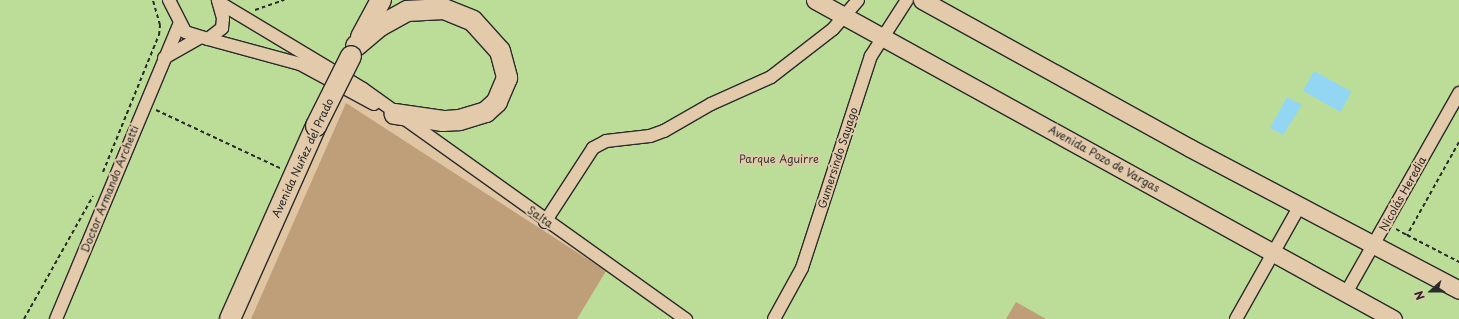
<!DOCTYPE html>
<meta charset="utf-8">
<style>
body{margin:0}
#map{position:relative;width:1459px;height:319px;overflow:hidden;background:#e0c5a3;font-family:"Playpen Sans",sans-serif}
div>[style]{position:absolute}
.green>*{inset:0;background:#bbdd97}
.water>*{inset:0;background:#93d6f4;transform-origin:0 0}
.building>*{inset:0;background:#be9f79}
.path>*{height:2px;margin-top:-1px;transform-origin:0;background:repeating-linear-gradient(90deg,#2b2b2b 0 4px,transparent 0 7px)}
.roads{filter:drop-shadow(1px 0 #2b2b2b) drop-shadow(-1px 0 #2b2b2b) drop-shadow(0 1px #2b2b2b) drop-shadow(0 -1px #2b2b2b)}
.minor>*{height:12px;margin:-6px;padding:0 6px;transform-origin:6px;border-radius:6px;background:#e3caab}
.secondary>*{height:17px;margin:-8.5px;padding:0 8.5px;transform-origin:8.5px;border-radius:8.5px;background:#e3caab}
.trunk>*{height:20px;margin:-10px;padding:0 10px;transform-origin:10px;border-radius:10px;background:#e3caab}
.bridges{filter:drop-shadow(1px 0 #2b2b2b) drop-shadow(-1px 0 #2b2b2b) drop-shadow(0 1px #2b2b2b) drop-shadow(0 -1px #2b2b2b)}
.trunk-bridge>*{height:20px;margin:-10px;padding:0 10px;transform-origin:10px;border-radius:10px;background:#e3caab}
span{translate:-50% -50%;white-space:nowrap;text-align:center;line-height:1.15;-webkit-text-stroke:4px #e3caab;paint-order:stroke}
.street-label{font-size:11px;color:#2b2b2b}
.park-label{font-size:11px;color:#393d36}
.north{position:absolute;left:1411px;top:271px;width:40px;height:40px;-webkit-text-stroke:3px #e3caab;paint-order:stroke;rotate:249deg;font-size:11px;font-weight:700;line-height:16px;text-align:center;color:#2b2b2b}
.north::after{content:'';display:block;margin:auto;width:14px;height:18px;background:#2b2b2b;clip-path:polygon(50% 0,100% 100%,50% 72%,0 100%)}
</style>
<div id="map">
<div class="green">
<i style="clip-path:polygon(0 0,1459px 0,1459px 319px,577px 319px,610px 264px,333px 62px,224px 319px,0 319px)"></i>
</div>
<div class="water">
<i style="left:1314px;top:71px;width:43px;height:23px;rotate:29deg"></i>
<i style="clip-path:polygon(1287px 97px,1302px 105px,1283px 135px,1270px 128px)"></i>
</div>
<div class="building">
<i style="clip-path:polygon(346px 103px,606px 271px,577px 319px,251px 319px)"></i>
<i style="clip-path:polygon(1016px 302px,1046px 319px,1006px 319px)"></i>
</div>
<div class="path">
<i style="left:255px;top:10px;width:31px;rotate:-19deg"></i>
<i style="left:156px;top:110px;width:137px;rotate:25.1deg"></i>
<i style="left:1459px;top:142px;width:107px;rotate:119.2deg"></i>
<i style="left:1407px;top:235px;width:59px;rotate:27.4deg"></i>
<i style="left:103px;top:172px;width:148px;rotate:-67.8deg"></i>
<i style="left:159px;top:35px;width:10px;rotate:-84deg"></i>
<i style="left:160px;top:25px;width:26px;rotate:-106deg"></i>
<i style="left:1396px;top:229px;width:13px;rotate:29deg"></i>
<i style="left:24px;top:319px;width:141px;rotate:-60.7deg"></i>
</div>
<div class="roads">
<div class="minor">
<i style="left:169px;top:0;width:36px;rotate:63deg"></i>
<i style="left:185px;top:32px;width:24px;rotate:17deg"></i>
<i style="left:208px;top:39px;width:18px;rotate:-38deg"></i>
<i style="left:222px;top:28px;width:10px;rotate:-84deg"></i>
<i style="left:223px;top:18px;width:19px;rotate:-106deg"></i>
<i style="left:220px;top:3px;width:167px;rotate:31deg"></i>
<i style="left:363px;top:89px;width:397px;rotate:35.5deg"></i>
<i style="left:208px;top:39px;width:95px;rotate:15.2deg"></i>
<i style="left:300px;top:64px;width:84px;rotate:28.4deg"></i>
<i style="left:164px;top:58px;width:40px;rotate:-29.7deg"></i>
<i style="left:545px;top:222px;width:88px;rotate:-57deg"></i>
<i style="left:593px;top:148px;width:15px;rotate:-28deg"></i>
<i style="left:606px;top:141px;width:44px;rotate:-6.5deg"></i>
<i style="left:650px;top:136px;width:15px;rotate:-20deg"></i>
<i style="left:664px;top:131px;width:54px;rotate:-29.9deg"></i>
<i style="left:711px;top:104px;width:66px;rotate:-24.2deg"></i>
<i style="left:771px;top:77px;width:78px;rotate:-37.7deg"></i>
<i style="left:833px;top:29px;width:38px;rotate:-49deg"></i>
<i style="left:1346px;top:293px;width:230px;rotate:-60.5deg"></i>
<i style="left:56px;top:319px;width:319px;rotate:-67.3deg"></i>
<i style="left:774px;top:319px;width:58px;rotate:-61.2deg"></i>
<i style="left:802px;top:268px;width:223px;rotate:-72deg"></i>
<i style="left:871px;top:56px;width:67px;rotate:-57.3deg"></i>
<i style="left:1236px;top:319px;width:129px;rotate:-60.6deg"></i>
</div>
<div class="secondary">
<i style="left:815px;top:0;width:660px;rotate:28.89deg"></i>
<i style="left:922px;top:0;width:306px;rotate:28.9deg"></i>
<i style="left:1190px;top:148px;width:304px;rotate:27.8deg"></i>
</div>
<div class="trunk">
<i style="left:361px;top:37px;width:42px;rotate:-61.6deg"></i>
<i style="left:356px;top:46px;width:31px;rotate:-40deg"></i>
<i style="left:380px;top:26px;width:31px;rotate:-29deg"></i>
<i style="left:407px;top:11px;width:37px;rotate:-3deg"></i>
<i style="left:444px;top:9px;width:31px;rotate:22deg"></i>
<i style="left:473px;top:21px;width:40px;rotate:48deg"></i>
<i style="left:500px;top:51px;width:28px;rotate:75deg"></i>
<i style="left:507px;top:78px;width:26px;rotate:113deg"></i>
<i style="left:497px;top:102px;width:15px;rotate:138deg"></i>
<i style="left:486px;top:112px;width:28px;rotate:163deg"></i>
<i style="left:459px;top:120px;width:16px;rotate:176deg"></i>
<i style="left:443px;top:121px;width:49px;rotate:-171.7deg"></i>
<i style="left:230px;top:319px;width:211px;rotate:-66deg"></i>
</div>
</div>
<div class="bridges">
<div class="trunk-bridge">
<i style="left:316px;top:126px;width:78px;rotate:-63.4deg"></i>
</div>
</div>
<div class="street-label">
<span style="left:303px;top:158px;rotate:-65deg">Avenida Nuñez del Prado</span>
<span style="left:838px;top:158px;rotate:-72deg">Gumersindo Sayago</span>
<span style="left:1104px;top:159px;rotate:29deg">Avenida Pozo de Vargas</span>
<span style="left:110px;top:189px;rotate:-68deg">Doctor Armando Archetti</span>
<span style="left:1403px;top:194px;rotate:-61deg">Nicolás Heredia</span>
<span style="left:540px;top:217px;rotate:35deg">Salta</span>
</div>
<div class="park-label">
<span style="left:779px;top:159px">Parque Aguirre</span>
</div>
<div class="north">N</div>
</div>
